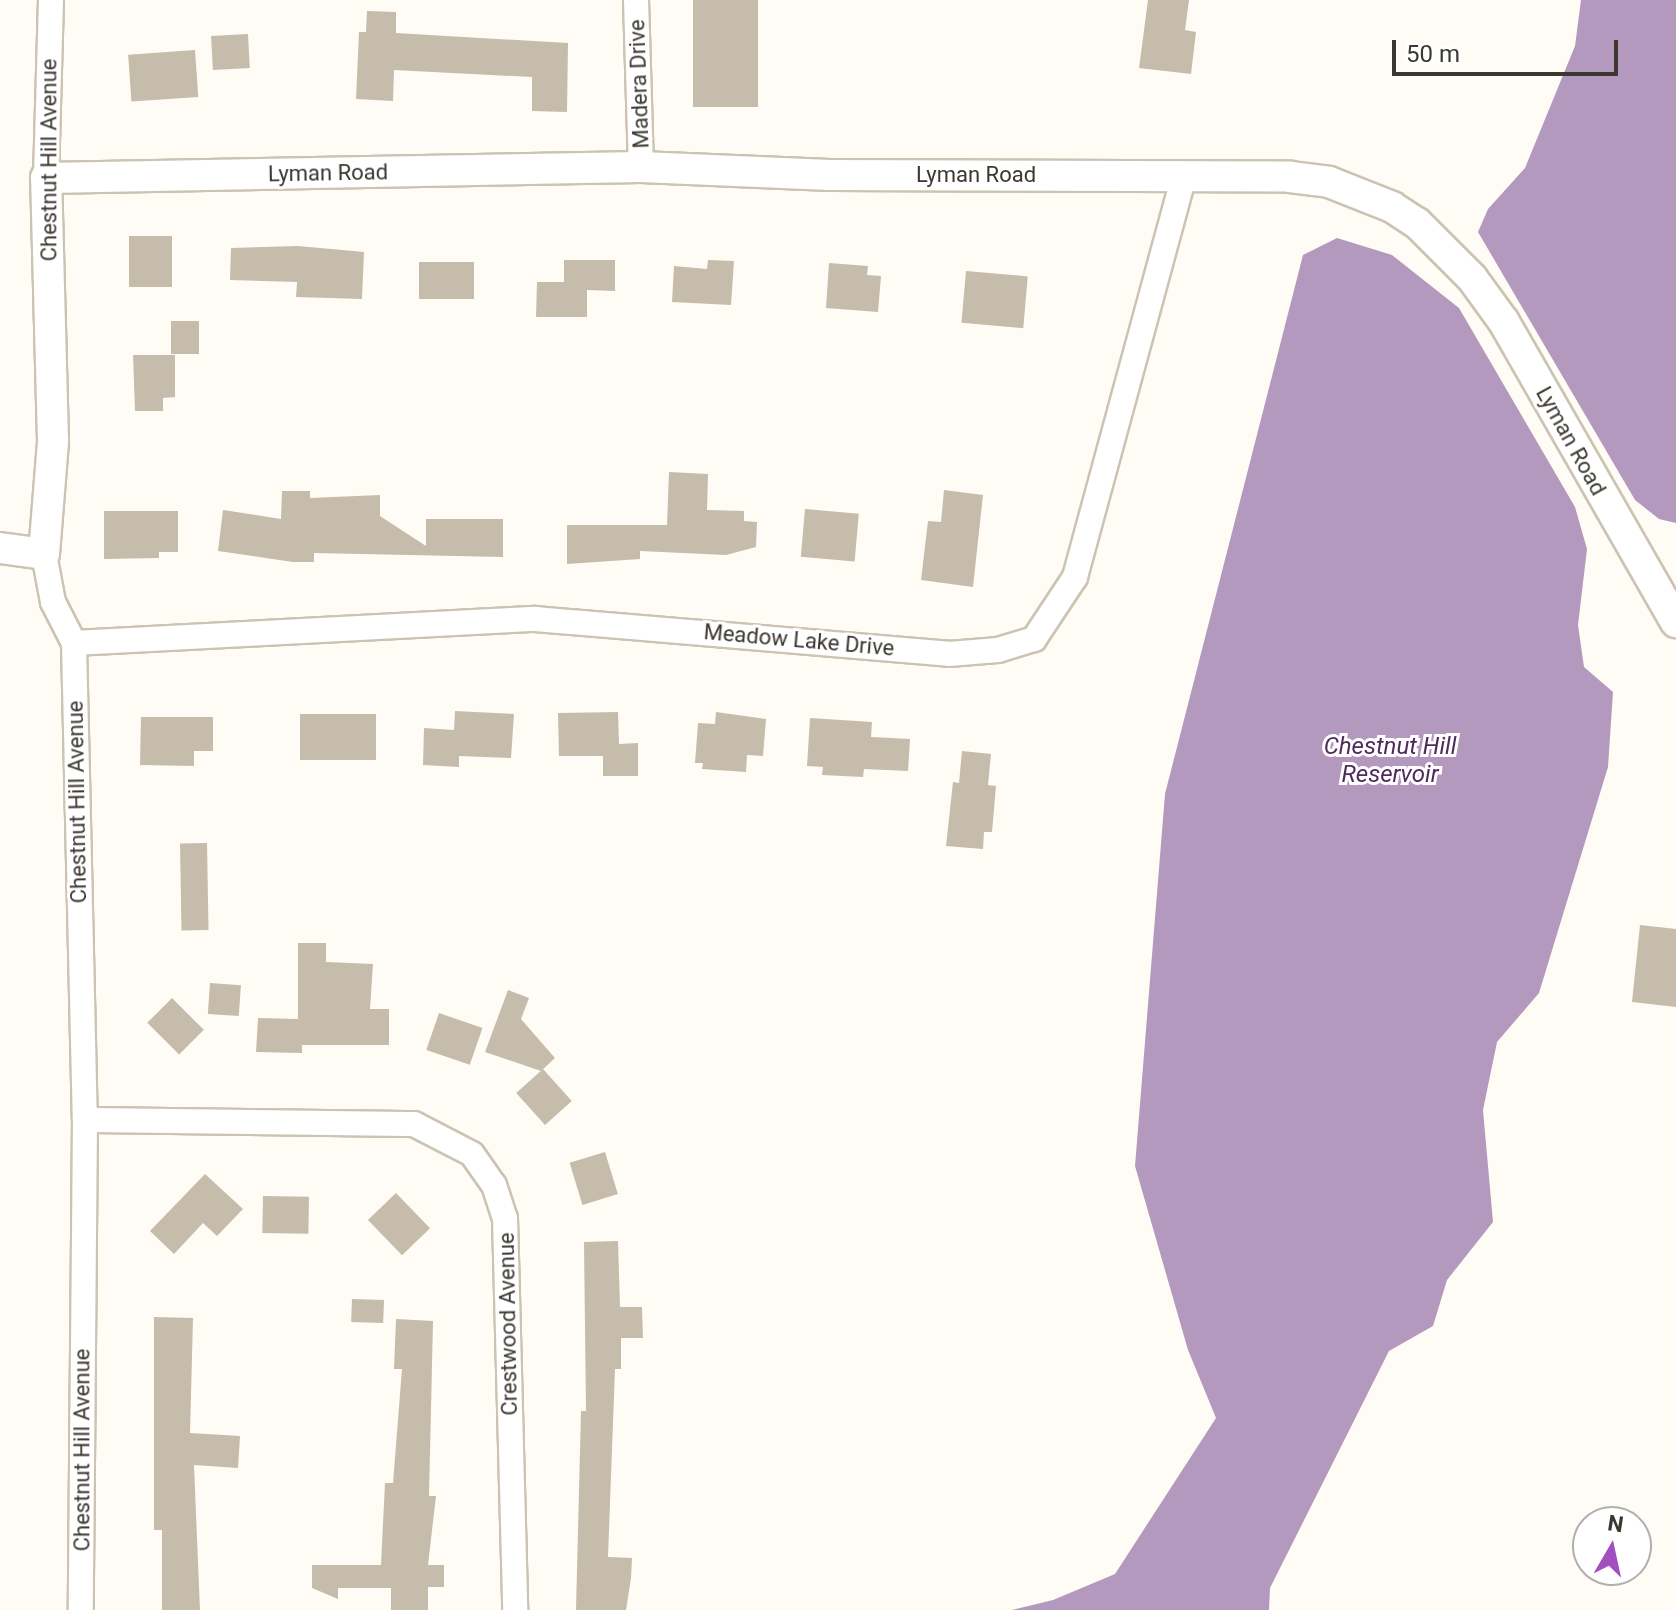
<!DOCTYPE html>
<style>
body{margin:0}
#map{position:relative;width:1676px;height:1610px;overflow:hidden;background:#fffbf5;font-family:Roboto,sans-serif}
div>[style]{position:absolute}
.water>*{inset:0;background:#b499bf}
.building>*{inset:0;background:#c5bcac;transform-origin:0 0}
.roads{filter:drop-shadow(2px 0 #ccc3b3) drop-shadow(-2px 0 #ccc3b3) drop-shadow(0 2px #ccc3b3) drop-shadow(0 -2px #ccc3b3)}
.minor>*{height:24px;margin:-12px;padding:0 12px;transform-origin:12px;border-radius:12px;background:#fff}
.tertiary>*{height:30px;margin:-15px;padding:0 15px;transform-origin:15px;border-radius:15px;background:#fff}
span{translate:-50% -50%;white-space:nowrap;text-align:center;line-height:1.15;-webkit-text-stroke:6px #fff;paint-order:stroke}
.street-label{font-size:22px;color:#3b3731}
.water-label{font-size:24px;color:#4f2b5d;font-style:italic}
.north{position:absolute;left:1572px;top:1506px;width:80px;height:80px;box-sizing:border-box;background:#fff;border:2px solid #b1afad;border-radius:50%;rotate:9deg;font-size:22px;font-weight:700;line-height:32px;text-align:center;color:#3b3731}
.north::after{content:'';display:block;margin:auto;width:28px;height:36px;background:#a24fbf;clip-path:polygon(50% 0,100% 100%,50% 72%,0 100%)}
.scale{position:absolute;left:1392px;top:40px;width:226px;height:36px;box-sizing:border-box;border:4px solid #3b3731;border-top:0;padding-left:10px;font-size:24px;line-height:28px;white-space:nowrap;color:#3b3731;-webkit-text-stroke:6px #fff;paint-order:stroke}
</style>
<div id="map">
<div class="water">
<i style="clip-path:polygon(1581px 0,1676px 0,1676px 523px,1659px 519px,1635px 500px,1478px 232px,1488px 209px,1525px 168px,1575px 46px)"></i>
<i style="clip-path:polygon(1337px 238px,1392px 255px,1459px 308px,1575px 507px,1587px 549px,1578px 625px,1584px 667px,1613px 692px,1608px 767px,1539px 993px,1497px 1042px,1483px 1110px,1493px 1222px,1447px 1280px,1433px 1326px,1389px 1351px,1270px 1588px,1269px 1610px,1012px 1610px,1053px 1600px,1115px 1574px,1216px 1418px,1188px 1350px,1135px 1166px,1165px 794px,1303px 255px)"></i>
</div>
<div class="building">
<i style="left:693px;top:0;width:65px;height:107px"></i>
<i style="clip-path:polygon(1148px 0,1189px 0,1185px 30px,1196px 32px,1191px 74px,1139px 68px)"></i>
<i style="clip-path:polygon(367px 11px,396px 12px,396px 33px,568px 43px,567px 112px,532px 111px,532px 77px,394px 70px,393px 101px,356px 99px,359px 32px,366px 32px)"></i>
<i style="left:248px;top:34px;width:34px;height:37px;rotate:87deg"></i>
<i style="left:195px;top:50px;width:47px;height:67px;rotate:86deg"></i>
<i style="left:129px;top:236px;width:43px;height:51px"></i>
<i style="clip-path:polygon(298px 246px,364px 252px,362px 299px,296px 297px,297px 282px,230px 280px,231px 248px)"></i>
<i style="clip-path:polygon(564px 260px,615px 260px,615px 291px,587px 290px,587px 317px,536px 317px,537px 282px,564px 282px)"></i>
<i style="clip-path:polygon(708px 260px,734px 261px,731px 305px,672px 302px,674px 266px,707px 269px)"></i>
<i style="left:474px;top:262px;width:37px;height:55px;rotate:90deg"></i>
<i style="clip-path:polygon(829px 263px,868px 266px,867px 275px,881px 276px,878px 312px,826px 308px)"></i>
<i style="left:966px;top:271px;width:62px;height:52px;rotate:5deg"></i>
<i style="left:171px;top:321px;width:28px;height:33px"></i>
<i style="clip-path:polygon(133px 355px,175px 355px,175px 397px,163px 398px,163px 411px,135px 411px)"></i>
<i style="clip-path:polygon(669px 472px,708px 474px,707px 510px,744px 511px,744px 521px,757px 522px,756px 547px,726px 555px,640px 551px,640px 559px,567px 564px,567px 525px,667px 525px)"></i>
<i style="clip-path:polygon(944px 490px,983px 495px,973px 587px,921px 580px,928px 521px,941px 522px)"></i>
<i style="clip-path:polygon(282px 491px,310px 491px,310px 498px,380px 495px,380px 516px,426px 546px,426px 519px,503px 519px,503px 557px,314px 553px,314px 562px,293px 562px,218px 551px,223px 510px,281px 519px)"></i>
<i style="left:805px;top:509px;width:54px;height:48px;rotate:5deg"></i>
<i style="clip-path:polygon(104px 511px,178px 511px,178px 552px,159px 552px,159px 558px,104px 559px)"></i>
<i style="clip-path:polygon(455px 711px,514px 714px,511px 758px,459px 756px,459px 767px,423px 765px,424px 728px,454px 730px)"></i>
<i style="clip-path:polygon(618px 712px,619px 744px,638px 743px,638px 776px,603px 776px,603px 756px,559px 756px,558px 713px)"></i>
<i style="clip-path:polygon(716px 712px,766px 719px,763px 756px,747px 755px,746px 772px,702px 769px,703px 763px,695px 763px,698px 723px,715px 724px)"></i>
<i style="left:300px;top:714px;width:76px;height:46px"></i>
<i style="clip-path:polygon(141px 717px,213px 717px,213px 751px,194px 751px,194px 766px,140px 765px)"></i>
<i style="clip-path:polygon(810px 718px,872px 722px,871px 737px,910px 739px,908px 771px,864px 769px,863px 777px,822px 775px,823px 767px,807px 766px)"></i>
<i style="clip-path:polygon(962px 751px,991px 754px,988px 785px,996px 786px,992px 832px,984px 832px,983px 849px,946px 846px,953px 782px,959px 783px)"></i>
<i style="left:207px;top:843px;width:87px;height:27px;rotate:89deg"></i>
<i style="clip-path:polygon(1640px 925px,1676px 929px,1676px 1007px,1632px 1002px)"></i>
<i style="clip-path:polygon(298px 943px,326px 943px,326px 962px,373px 964px,370px 1009px,389px 1009px,389px 1045px,302px 1045px,302px 1053px,256px 1052px,258px 1018px,298px 1019px)"></i>
<i style="left:210px;top:983px;width:31px;height:31px;rotate:4deg"></i>
<i style="clip-path:polygon(508px 990px,529px 998px,521px 1019px,555px 1058px,541px 1071px,485px 1052px)"></i>
<i style="left:172px;top:998px;width:45px;height:35px;rotate:45deg"></i>
<i style="left:439px;top:1013px;width:46px;height:39px;rotate:19deg"></i>
<i style="left:543px;top:1069px;width:43px;height:36px;rotate:48deg"></i>
<i style="left:605px;top:1152px;width:44px;height:37px;rotate:73deg"></i>
<i style="clip-path:polygon(205px 1174px,243px 1209px,217px 1236px,203px 1223px,174px 1254px,150px 1231px)"></i>
<i style="left:396px;top:1193px;width:49px;height:39px;rotate:46deg"></i>
<i style="left:263px;top:1196px;width:46px;height:37px;rotate:1deg"></i>
<i style="clip-path:polygon(618px 1241px,620px 1307px,642px 1307px,643px 1338px,621px 1338px,621px 1369px,615px 1369px,608px 1557px,632px 1558px,631px 1578px,626px 1610px,576px 1610px,581px 1411px,586px 1411px,584px 1242px)"></i>
<i style="left:352px;top:1299px;width:32px;height:23px;rotate:2deg"></i>
<i style="clip-path:polygon(154px 1317px,193px 1318px,190px 1433px,240px 1436px,238px 1468px,194px 1465px,200px 1610px,162px 1610px,162px 1530px,154px 1530px)"></i>
<i style="clip-path:polygon(396px 1319px,433px 1321px,429px 1496px,436px 1496px,428px 1565px,444px 1565px,444px 1587px,428px 1587px,428px 1610px,391px 1610px,391px 1588px,338px 1588px,338px 1599px,312px 1588px,312px 1565px,381px 1565px,385px 1483px,393px 1483px,402px 1369px,394px 1369px)"></i>
</div>
<div class="roads">
<div class="minor">
<i style="left:636px;top:0;width:167px;rotate:88.3deg"></i>
<i style="left:46px;top:178px;width:178px;rotate:-88.4deg"></i>
<i style="left:44px;top:554px;width:49px;rotate:79.4deg"></i>
<i style="left:53px;top:602px;width:46px;rotate:62.9deg"></i>
<i style="left:74px;top:643px;width:477px;rotate:88.7deg"></i>
<i style="left:85px;top:1120px;width:490px;rotate:90.5deg"></i>
<i style="left:74px;top:643px;width:462px;rotate:-3deg"></i>
<i style="left:535px;top:619px;width:415px;rotate:4.8deg"></i>
<i style="left:949px;top:654px;width:49px;rotate:-4.7deg"></i>
<i style="left:998px;top:650px;width:38px;rotate:-17deg"></i>
<i style="left:1034px;top:639px;width:74px;rotate:-56.5deg"></i>
<i style="left:1075px;top:577px;width:416px;rotate:-74.8deg"></i>
<i style="left:85px;top:1120px;width:329px;rotate:0.7deg"></i>
<i style="left:414px;top:1124px;width:65px;rotate:27.3deg"></i>
<i style="left:472px;top:1154px;width:38px;rotate:55deg"></i>
<i style="left:494px;top:1185px;width:35px;rotate:72deg"></i>
<i style="left:505px;top:1218px;width:392px;rotate:88.5deg"></i>
</div>
<div class="tertiary">
<i style="left:0;top:548px;width:44px;rotate:7.8deg"></i>
<i style="left:44px;top:554px;width:113px;rotate:-85.4deg"></i>
<i style="left:53px;top:441px;width:263px;rotate:-91.5deg"></i>
<i style="left:46px;top:178px;width:595px;rotate:-1.06deg"></i>
<i style="left:641px;top:167px;width:189px;rotate:2.4deg"></i>
<i style="left:830px;top:175px;width:460px;rotate:0.2deg"></i>
<i style="left:1290px;top:177px;width:39px;rotate:7deg"></i>
<i style="left:1329px;top:182px;width:68px;rotate:21.6deg"></i>
<i style="left:1392px;top:207px;width:30px;rotate:33deg"></i>
<i style="left:1417px;top:223px;width:78px;rotate:45deg"></i>
<i style="left:1472px;top:278px;width:54px;rotate:54deg"></i>
<i style="left:1504px;top:322px;width:346px;rotate:60.2deg"></i>
</div>
</div>
<div class="street-label">
<span style="left:639px;top:84px;rotate:-92deg">Madera Drive</span>
<span style="left:49px;top:160px;rotate:-90deg">Chestnut Hill Avenue</span>
<span style="left:328px;top:173px;rotate:-1deg">Lyman Road</span>
<span style="left:976px;top:175px">Lyman Road</span>
<span style="left:1571px;top:441px;rotate:61deg">Lyman Road</span>
<span style="left:799px;top:640px;rotate:5deg">Meadow Lake Drive</span>
<span style="left:77px;top:802px;rotate:-91deg">Chestnut Hill Avenue</span>
<span style="left:508px;top:1324px;rotate:-91deg">Crestwood Avenue</span>
<span style="left:82px;top:1450px;rotate:-90deg">Chestnut Hill Avenue</span>
</div>
<div class="water-label">
<span style="left:1390px;top:761px">Chestnut Hill<br>Reservoir</span>
</div>
<div class="north">N</div>
<div class="scale">50 m</div>
</div>
